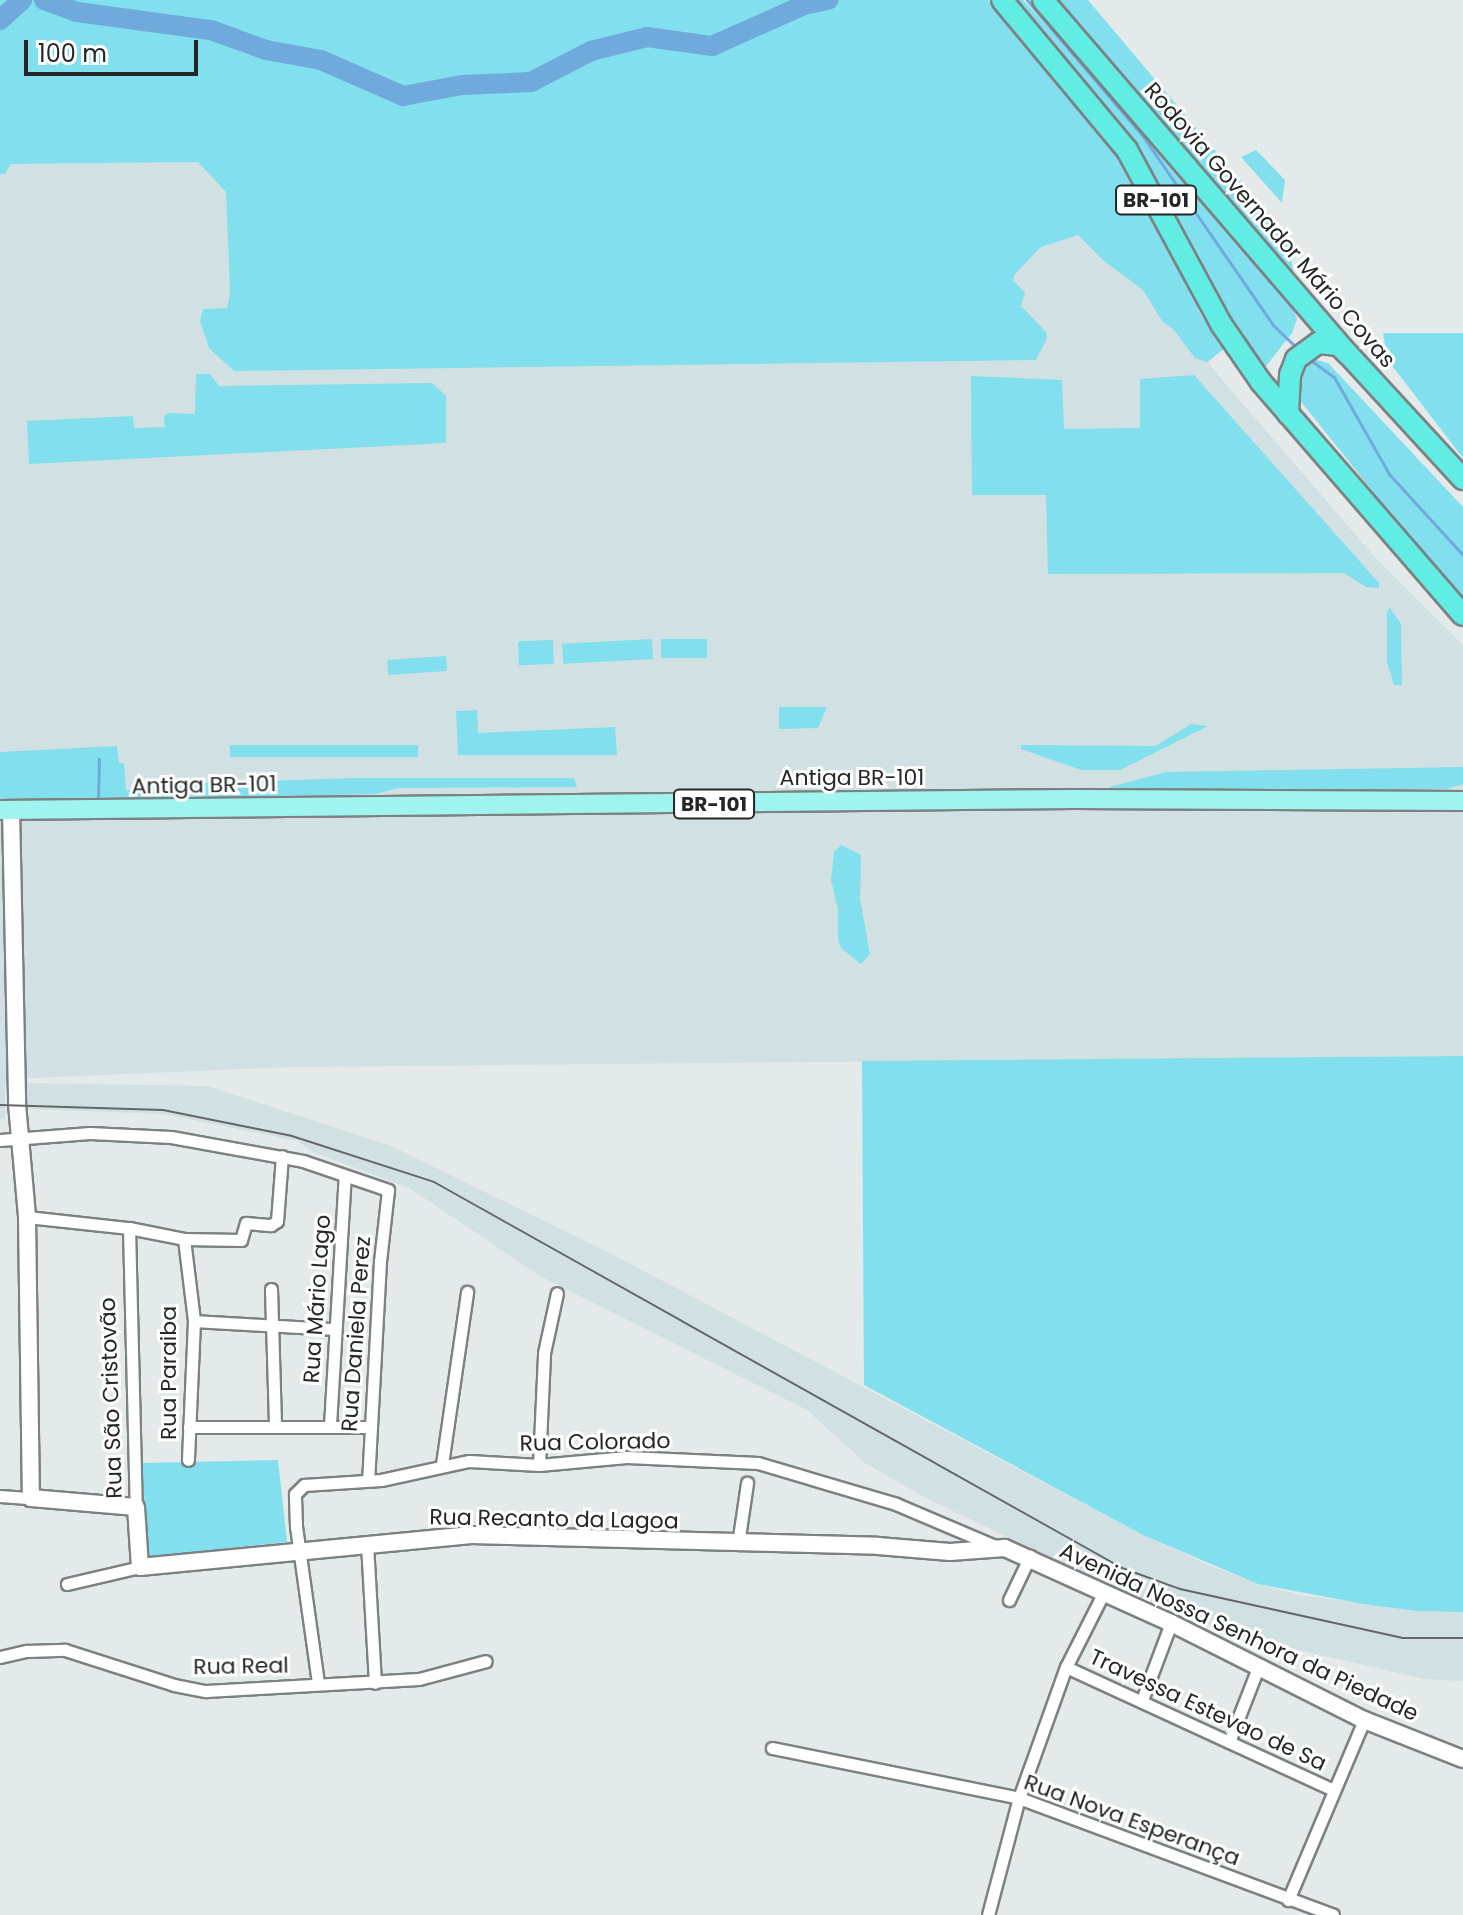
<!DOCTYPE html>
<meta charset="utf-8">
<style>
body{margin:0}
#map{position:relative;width:1463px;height:1915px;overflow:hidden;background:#e4eaea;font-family:Poppins,sans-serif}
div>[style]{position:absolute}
.built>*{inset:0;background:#d1e0e2}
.green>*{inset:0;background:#81dfee;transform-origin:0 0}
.stream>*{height:3px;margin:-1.5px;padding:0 1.5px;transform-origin:1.5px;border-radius:1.5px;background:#70aadd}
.river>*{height:20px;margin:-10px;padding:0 10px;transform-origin:10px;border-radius:10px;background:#70aadd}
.roads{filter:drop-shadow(2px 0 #7c8182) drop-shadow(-2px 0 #7c8182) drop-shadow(0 2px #7c8182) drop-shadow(0 -2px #7c8182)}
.street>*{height:11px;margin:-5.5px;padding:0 5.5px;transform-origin:5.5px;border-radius:5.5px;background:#fff}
.secondary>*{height:16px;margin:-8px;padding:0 8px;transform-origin:8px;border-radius:8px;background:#fff}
.primary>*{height:18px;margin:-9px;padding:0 9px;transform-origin:9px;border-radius:9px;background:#a0f4ef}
.highway>*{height:20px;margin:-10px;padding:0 10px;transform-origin:10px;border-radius:10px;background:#61ede4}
.tram>*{height:2px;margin:-1px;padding:0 1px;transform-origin:1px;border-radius:1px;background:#636667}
span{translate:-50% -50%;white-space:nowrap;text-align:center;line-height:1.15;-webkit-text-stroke:6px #fff;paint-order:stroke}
.shield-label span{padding:2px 6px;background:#fff;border:2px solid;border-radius:6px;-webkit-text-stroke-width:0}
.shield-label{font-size:20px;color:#242627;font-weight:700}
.street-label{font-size:22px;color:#242627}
.scale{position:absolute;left:24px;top:40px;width:174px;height:36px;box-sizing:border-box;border:4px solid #242627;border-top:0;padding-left:10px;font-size:24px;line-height:28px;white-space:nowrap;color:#242627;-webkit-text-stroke:6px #fff;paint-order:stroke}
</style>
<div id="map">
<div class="built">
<i style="clip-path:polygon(1046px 98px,1215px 356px,1208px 363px,1373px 555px,1463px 645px,1463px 1056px,292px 1067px,8px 1079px,5px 1082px,5px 1119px,0 1119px,0 174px,5px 174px,11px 164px,198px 162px,226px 191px,230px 293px,227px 308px,211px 309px,228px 353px)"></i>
<i style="clip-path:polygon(24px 1083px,208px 1086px,391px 1146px,608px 1252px,1143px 1535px,1211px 1566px,1258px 1584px,1300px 1595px,1417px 1611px,1463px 1612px,1463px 1681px,1424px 1679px,1238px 1636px,1144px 1599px,1005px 1536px,922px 1496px,865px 1463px,807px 1410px,540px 1276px,409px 1188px,313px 1152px,297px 1141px,163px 1114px,25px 1109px)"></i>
</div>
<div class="green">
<i style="clip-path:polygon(0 0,988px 0,1117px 151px,1150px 206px,1201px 315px,1225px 348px,1207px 362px,1195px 358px,1174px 330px,1162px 321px,1143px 290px,1103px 260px,1078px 235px,1041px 247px,1015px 274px,1013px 280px,1025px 293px,1021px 306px,1046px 332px,1047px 338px,1036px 360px,234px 371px,209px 348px,200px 321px,203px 309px,227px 308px,230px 293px,226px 192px,198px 162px,11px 164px,5px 174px,0 174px)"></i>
<i style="clip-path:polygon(1015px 0,1023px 0,1142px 128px,1243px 245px,1294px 311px,1297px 319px,1292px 333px,1263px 370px,1211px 290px,1164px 192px,1135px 147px,1102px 102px)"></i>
<i style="clip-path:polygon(1053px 0,1088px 0,1281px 229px,1289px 248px,1294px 275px)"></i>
<i style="clip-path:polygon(1256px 150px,1285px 180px,1282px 203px,1241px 157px)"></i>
<i style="clip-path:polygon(1383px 333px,1463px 333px,1463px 458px,1387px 359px)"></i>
<i style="clip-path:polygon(1313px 359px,1328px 363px,1463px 507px,1463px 598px,1419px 549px,1298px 398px,1300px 368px)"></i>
<i style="clip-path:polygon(196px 374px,210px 374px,219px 386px,432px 383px,446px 396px,446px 443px,29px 464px,27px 421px,133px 416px,134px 428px,165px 427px,164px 416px,169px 413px,195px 414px)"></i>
<i style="clip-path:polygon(1194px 375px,1379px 583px,1379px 588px,1366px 587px,1344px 573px,1048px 574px,1046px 495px,972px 495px,971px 376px,1062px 380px,1064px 429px,1140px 428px,1140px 379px)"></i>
<i style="clip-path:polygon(1390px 608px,1401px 624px,1402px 685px,1394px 685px,1387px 662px,1387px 611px)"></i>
<i style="left:652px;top:639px;width:20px;height:90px;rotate:87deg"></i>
<i style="left:661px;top:639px;width:46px;height:19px"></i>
<i style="left:553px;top:640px;width:24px;height:35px;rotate:88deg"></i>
<i style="left:446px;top:656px;width:15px;height:59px;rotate:86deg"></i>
<i style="clip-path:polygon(779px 707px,827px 707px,818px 728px,779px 729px)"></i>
<i style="clip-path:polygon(477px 710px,478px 733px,615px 727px,617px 755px,458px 755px,456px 711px)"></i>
<i style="clip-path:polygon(1191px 724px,1208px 726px,1120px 770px,1081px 770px,1021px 749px,1021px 745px,1156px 746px)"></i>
<i style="left:418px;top:745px;width:12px;height:188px;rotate:90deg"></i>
<i style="clip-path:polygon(117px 746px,119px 763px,124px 763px,126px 791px,147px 785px,356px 778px,574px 778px,577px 787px,398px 788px,376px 794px,126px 799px,0 811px,0 752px)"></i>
<i style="clip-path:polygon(1463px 767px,1463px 784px,1447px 789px,1109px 790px,1110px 787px,1166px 772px)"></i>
<i style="clip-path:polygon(841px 845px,861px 855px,860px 899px,870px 954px,861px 964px,841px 948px,838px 939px,838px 910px,831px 880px,834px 852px)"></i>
<i style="clip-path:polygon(1463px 1056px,1463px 1612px,1417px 1611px,1363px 1604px,1258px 1584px,1143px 1535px,864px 1385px,862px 1061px)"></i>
<i style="clip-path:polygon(278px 1460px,287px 1542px,148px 1557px,142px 1463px)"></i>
</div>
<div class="stream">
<i style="left:1027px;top:0;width:177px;rotate:49.6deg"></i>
<i style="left:1142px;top:135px;width:231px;rotate:55.4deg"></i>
<i style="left:1273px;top:325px;width:33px;rotate:44deg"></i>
<i style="left:1309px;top:359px;width:31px;rotate:36deg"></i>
<i style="left:1334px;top:377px;width:112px;rotate:60.4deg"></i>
<i style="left:1389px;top:474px;width:110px;rotate:47.6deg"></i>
<i style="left:98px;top:800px;width:41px;rotate:-88.6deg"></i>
</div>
<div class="river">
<i style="left:44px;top:0;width:35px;rotate:20deg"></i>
<i style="left:77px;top:12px;width:135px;rotate:7.7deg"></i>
<i style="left:211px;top:30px;width:59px;rotate:20deg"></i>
<i style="left:266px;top:50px;width:56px;rotate:10.3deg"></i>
<i style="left:321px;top:60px;width:90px;rotate:23.7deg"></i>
<i style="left:403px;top:96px;width:60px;rotate:-10.6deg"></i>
<i style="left:462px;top:85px;width:69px;rotate:-2.5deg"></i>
<i style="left:531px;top:82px;width:68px;rotate:-27.3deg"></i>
<i style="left:591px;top:51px;width:58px;rotate:-14deg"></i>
<i style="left:647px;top:37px;width:66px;rotate:7.9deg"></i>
<i style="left:712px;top:46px;width:101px;rotate:-24deg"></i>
<i style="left:804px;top:5px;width:25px;rotate:-12deg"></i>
<i style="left:0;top:20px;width:30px;rotate:-42deg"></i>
</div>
<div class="roads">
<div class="street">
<i style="left:0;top:1140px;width:90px;rotate:-4.4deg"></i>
<i style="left:90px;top:1133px;width:81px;rotate:2.8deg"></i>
<i style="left:171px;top:1137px;width:134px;rotate:10.3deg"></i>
<i style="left:303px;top:1161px;width:90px;rotate:18.8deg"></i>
<i style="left:388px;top:1190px;width:71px;rotate:96.4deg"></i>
<i style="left:380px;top:1261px;width:220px;rotate:93.1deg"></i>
<i style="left:27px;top:1217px;width:103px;rotate:6.2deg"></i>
<i style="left:129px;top:1228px;width:56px;rotate:11.3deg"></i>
<i style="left:184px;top:1239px;width:57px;rotate:1deg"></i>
<i style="left:241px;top:1240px;width:18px;rotate:-74deg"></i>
<i style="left:246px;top:1223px;width:25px;rotate:5deg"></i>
<i style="left:271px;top:1225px;width:7px;rotate:-34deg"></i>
<i style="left:277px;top:1221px;width:65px;rotate:-85.6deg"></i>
<i style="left:129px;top:1228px;width:279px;rotate:88.6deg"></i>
<i style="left:184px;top:1239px;width:83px;rotate:83deg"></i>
<i style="left:194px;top:1321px;width:139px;rotate:92.5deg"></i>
<i style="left:271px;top:1289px;width:136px;rotate:88.3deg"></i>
<i style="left:194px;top:1321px;width:140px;rotate:3.3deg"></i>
<i style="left:330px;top:1425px;width:249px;rotate:-86.6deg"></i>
<i style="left:189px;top:1427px;width:180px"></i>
<i style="left:442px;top:1464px;width:174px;rotate:-81.7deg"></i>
<i style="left:539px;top:1465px;width:112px;rotate:-87.4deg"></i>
<i style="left:544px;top:1353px;width:61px;rotate:-77.8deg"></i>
<i style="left:0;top:1496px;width:31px;rotate:4deg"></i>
<i style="left:367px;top:1544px;width:139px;rotate:86.7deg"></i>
<i style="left:738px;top:1544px;width:62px;rotate:-81.6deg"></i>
<i style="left:67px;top:1584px;width:75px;rotate:-13.1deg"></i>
<i style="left:1009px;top:1600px;width:49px;rotate:-64.5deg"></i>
<i style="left:0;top:1657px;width:28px;rotate:-13deg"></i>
<i style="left:27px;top:1651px;width:38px;rotate:-2deg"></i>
<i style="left:65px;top:1650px;width:114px;rotate:17.8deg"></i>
<i style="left:174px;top:1685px;width:33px;rotate:11deg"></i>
<i style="left:206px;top:1691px;width:213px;rotate:-3.2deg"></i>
<i style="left:419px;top:1679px;width:69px;rotate:-15deg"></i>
<i style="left:1066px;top:1667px;width:295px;rotate:24.7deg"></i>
<i style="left:318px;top:1683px;width:159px;rotate:-98deg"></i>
<i style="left:296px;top:1526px;width:32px;rotate:-92deg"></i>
<i style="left:295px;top:1494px;width:13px;rotate:-45deg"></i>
<i style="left:304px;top:1485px;width:77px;rotate:-3.7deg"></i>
<i style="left:381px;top:1480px;width:90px;rotate:-12.2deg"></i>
<i style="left:469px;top:1461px;width:70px;rotate:3.3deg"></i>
<i style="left:539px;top:1465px;width:88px;rotate:-5.2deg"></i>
<i style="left:627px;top:1457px;width:131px;rotate:2.6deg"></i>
<i style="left:758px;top:1463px;width:144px;rotate:16.5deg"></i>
<i style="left:896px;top:1504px;width:108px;rotate:23deg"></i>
<i style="left:1142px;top:1700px;width:82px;rotate:-69.4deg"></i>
<i style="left:1229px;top:1742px;width:83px;rotate:-68.7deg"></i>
<i style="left:772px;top:1748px;width:252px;rotate:11.4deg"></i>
<i style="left:1019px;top:1798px;width:335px;rotate:20.4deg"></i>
<i style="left:1288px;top:1900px;width:195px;rotate:-67.1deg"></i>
<i style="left:988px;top:1915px;width:121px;rotate:-75.2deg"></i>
<i style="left:1019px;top:1798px;width:139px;rotate:-70.3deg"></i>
<i style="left:1066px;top:1667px;width:84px;rotate:-63.1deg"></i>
</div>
<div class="secondary">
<i style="left:11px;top:810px;width:294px;rotate:88.8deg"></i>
<i style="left:17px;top:1104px;width:113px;rotate:84.9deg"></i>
<i style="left:27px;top:1217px;width:281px;rotate:89.2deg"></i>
<i style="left:31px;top:1498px;width:105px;rotate:4.9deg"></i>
<i style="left:136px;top:1507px;width:60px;rotate:86.2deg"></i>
<i style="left:140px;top:1567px;width:333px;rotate:-5.5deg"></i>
<i style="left:471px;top:1535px;width:407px;rotate:1.5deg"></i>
<i style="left:878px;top:1546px;width:72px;rotate:4.8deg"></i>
<i style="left:950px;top:1552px;width:55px;rotate:-4.2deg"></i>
<i style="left:1005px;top:1548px;width:182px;rotate:24.3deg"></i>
<i style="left:1171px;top:1623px;width:216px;rotate:26.7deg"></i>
<i style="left:1364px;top:1720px;width:106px;rotate:21.5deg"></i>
</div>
<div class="primary">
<i style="left:0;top:810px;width:1076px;rotate:-0.59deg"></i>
<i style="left:1076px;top:799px;width:387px;rotate:0.3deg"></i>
</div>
<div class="highway">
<i style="left:1002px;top:0;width:195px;rotate:50.2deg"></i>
<i style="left:1127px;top:150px;width:198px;rotate:61.6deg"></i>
<i style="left:1221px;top:324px;width:70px;rotate:55.4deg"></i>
<i style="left:1261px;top:382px;width:308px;rotate:49.1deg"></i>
<i style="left:1043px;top:0;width:467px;rotate:49.3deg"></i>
<i style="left:1348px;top:354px;width:170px;rotate:47.4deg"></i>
<i style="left:1288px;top:414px;width:39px;rotate:-87deg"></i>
<i style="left:1290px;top:375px;width:17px;rotate:-69deg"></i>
<i style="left:1296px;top:359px;width:27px;rotate:-36deg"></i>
<i style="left:1318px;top:343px;width:20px;rotate:6deg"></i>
<i style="left:1338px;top:345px;width:9px;rotate:41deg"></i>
</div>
</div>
<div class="tram">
<i style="left:0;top:1105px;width:163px;rotate:1.8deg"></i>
<i style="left:163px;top:1110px;width:132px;rotate:11.4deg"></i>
<i style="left:292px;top:1136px;width:149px;rotate:17.9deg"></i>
<i style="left:434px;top:1182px;width:789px;rotate:29.29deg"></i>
<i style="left:1122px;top:1568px;width:62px;rotate:19.9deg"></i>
<i style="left:1180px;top:1589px;width:227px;rotate:12.4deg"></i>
<i style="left:1402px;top:1638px;width:61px"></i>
</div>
<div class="shield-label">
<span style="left:1156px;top:200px">BR-101</span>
<span style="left:714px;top:804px">BR-101</span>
</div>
<div class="street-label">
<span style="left:1270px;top:225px;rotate:49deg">Rodovia Governador Mário Covas</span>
<span style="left:852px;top:778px">Antiga BR-101</span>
<span style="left:204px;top:785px;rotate:-1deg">Antiga BR-101</span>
<span style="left:317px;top:1299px;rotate:-86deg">Rua Mário Lago</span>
<span style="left:356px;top:1334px;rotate:-86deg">Rua Daniela Perez</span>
<span style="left:169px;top:1373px;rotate:-90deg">Rua Paraiba</span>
<span style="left:111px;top:1398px;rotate:-92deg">Rua São Cristovão</span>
<span style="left:595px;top:1442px;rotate:-1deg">Rua Colorado</span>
<span style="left:554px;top:1519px;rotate:1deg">Rua Recanto da Lagoa</span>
<span style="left:1239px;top:1632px;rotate:25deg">Avenida Nossa Senhora da Piedade</span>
<span style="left:241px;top:1666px;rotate:-1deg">Rua Real</span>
<span style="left:1208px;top:1710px;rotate:25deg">Travessa Estevao de Sa</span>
<span style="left:1132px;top:1820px;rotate:20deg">Rua Nova Esperança</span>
</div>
<div class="scale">100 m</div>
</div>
